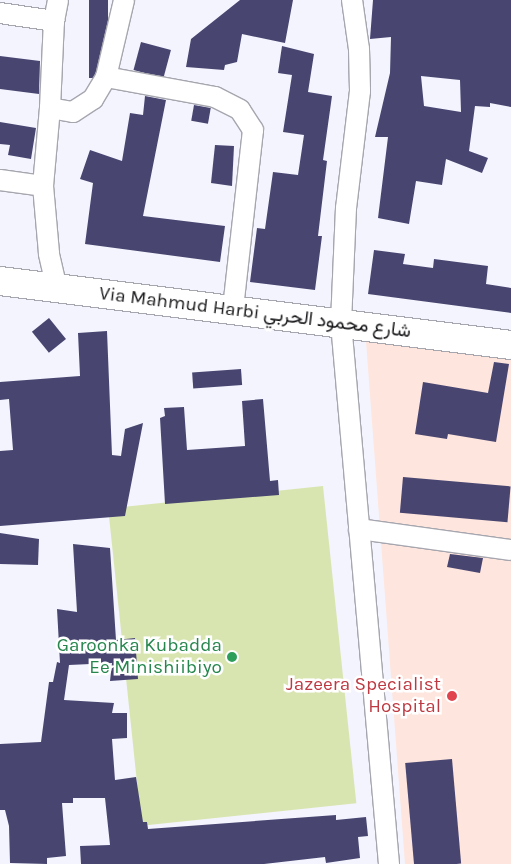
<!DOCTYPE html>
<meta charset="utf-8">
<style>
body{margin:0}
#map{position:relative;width:511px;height:864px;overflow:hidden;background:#f4f4fe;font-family:Karla,Vazirmatn,sans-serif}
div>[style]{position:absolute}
.medical>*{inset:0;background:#fee5dd}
.green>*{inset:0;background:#d9e5b1;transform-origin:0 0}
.building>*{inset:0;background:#484671;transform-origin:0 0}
.roads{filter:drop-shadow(1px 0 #a6a6af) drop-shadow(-1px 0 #a6a6af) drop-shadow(0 1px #a6a6af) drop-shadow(0 -1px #a6a6af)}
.street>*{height:20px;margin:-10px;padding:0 10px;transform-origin:10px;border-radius:10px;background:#fff}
.secondary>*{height:28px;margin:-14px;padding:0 14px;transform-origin:14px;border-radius:14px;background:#fff}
.dots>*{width:14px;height:14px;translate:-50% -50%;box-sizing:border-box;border:2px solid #fff;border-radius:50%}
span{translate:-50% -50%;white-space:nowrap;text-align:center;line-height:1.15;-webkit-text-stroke:5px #fff;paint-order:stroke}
.street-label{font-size:19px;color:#17171a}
.leisure-label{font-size:19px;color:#27864d}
.right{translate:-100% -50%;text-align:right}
.health-label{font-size:19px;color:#be3a42}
</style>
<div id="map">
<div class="medical">
<i style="clip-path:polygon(366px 341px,511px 360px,511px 864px,405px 864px)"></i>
</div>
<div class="green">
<i style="left:323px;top:486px;width:319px;height:216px;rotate:84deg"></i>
</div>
<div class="building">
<i style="left:89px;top:0;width:19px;height:78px"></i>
<i style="clip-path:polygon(240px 0,293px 0,285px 43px,242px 34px,237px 62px,225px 65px,224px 70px,186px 67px,191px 39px)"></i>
<i style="clip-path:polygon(evenodd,373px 0,511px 0,511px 107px,490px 103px,490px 107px,475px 106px,469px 151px,488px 158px,482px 173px,446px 159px,442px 185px,416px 181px,409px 224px,378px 218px,388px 137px,375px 137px,390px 73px,391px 37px,370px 39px,373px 0,421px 76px,460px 80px,461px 112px,424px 106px,421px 76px)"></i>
<i style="left:141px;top:42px;width:31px;height:29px;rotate:15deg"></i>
<i style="clip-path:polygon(282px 46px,314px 54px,308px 92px,332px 96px,323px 160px,327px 161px,318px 236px,322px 236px,315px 290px,250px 282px,257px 228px,265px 229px,273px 172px,298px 175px,304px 135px,283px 132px,292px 75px,278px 73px)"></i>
<i style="clip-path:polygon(0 56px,40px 61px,39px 94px,0 89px)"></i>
<i style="clip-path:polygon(145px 96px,166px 100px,143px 216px,225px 226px,220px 262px,85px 244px,93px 183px,80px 179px,90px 150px,122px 161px,130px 113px,143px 115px)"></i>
<i style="left:194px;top:105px;width:17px;height:16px;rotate:10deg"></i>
<i style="clip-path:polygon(0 122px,36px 128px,31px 159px,8px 155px,10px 145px,0 144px)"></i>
<i style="clip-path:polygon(215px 145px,234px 146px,232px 186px,211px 183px)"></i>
<i style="clip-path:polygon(374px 250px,405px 254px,403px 264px,433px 268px,434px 259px,488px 266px,486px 284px,511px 288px,511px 313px,368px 294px)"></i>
<i style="left:49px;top:318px;width:27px;height:22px;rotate:51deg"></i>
<i style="clip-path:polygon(107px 331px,112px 455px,121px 456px,125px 429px,143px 423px,125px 516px,0 526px,0 451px,13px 450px,9px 399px,0 400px,0 382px,80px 376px,78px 333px)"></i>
<i style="clip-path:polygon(494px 362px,509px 364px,496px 442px,448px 434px,447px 439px,415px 434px,423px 382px,488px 393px)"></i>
<i style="left:241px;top:369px;width:16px;height:49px;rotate:86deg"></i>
<i style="clip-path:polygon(263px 399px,270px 481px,278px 480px,279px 495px,165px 504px,160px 418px,165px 416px,164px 408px,184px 407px,187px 450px,245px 446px,242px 401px)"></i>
<i style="left:403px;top:477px;width:108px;height:36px;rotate:5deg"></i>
<i style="clip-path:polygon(0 533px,39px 539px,38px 565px,0 564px)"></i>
<i style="clip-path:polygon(73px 544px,110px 548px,116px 640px,135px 638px,138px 679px,110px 681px,112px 663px,69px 665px,64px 700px,114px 703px,112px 713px,127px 713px,127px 738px,112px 739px,115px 780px,136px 777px,143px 822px,147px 822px,148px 829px,336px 815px,336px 820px,366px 817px,368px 836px,358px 837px,360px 858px,326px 863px,325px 857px,264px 864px,81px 864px,80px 846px,110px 845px,105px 798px,73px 798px,73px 803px,62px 803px,66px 856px,47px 858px,47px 864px,10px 863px,9px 826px,5px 810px,0 810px,0 744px,41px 742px,49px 682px,53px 682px,57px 662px,60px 663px,57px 609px,77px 612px)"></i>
<i style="clip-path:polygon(450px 554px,483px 558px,480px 573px,447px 567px)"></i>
<i style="left:452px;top:759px;width:105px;height:47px;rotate:85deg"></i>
</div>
<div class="roads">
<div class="street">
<i style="left:352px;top:0;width:49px;rotate:81.9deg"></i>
<i style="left:359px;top:49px;width:42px;rotate:88.6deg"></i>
<i style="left:360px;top:91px;width:118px;rotate:96.8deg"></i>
<i style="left:346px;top:208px;width:115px;rotate:92.5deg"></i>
<i style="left:341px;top:323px;width:543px;rotate:84.93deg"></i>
<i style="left:0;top:13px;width:55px;rotate:8.4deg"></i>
<i style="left:106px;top:77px;width:111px;rotate:10.4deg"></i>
<i style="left:215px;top:97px;width:28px;rotate:27deg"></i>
<i style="left:240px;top:110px;width:24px;rotate:57deg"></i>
<i style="left:253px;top:130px;width:180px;rotate:96.4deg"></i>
<i style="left:50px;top:108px;width:23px;rotate:10deg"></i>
<i style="left:73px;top:112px;width:24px;rotate:-33deg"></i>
<i style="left:93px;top:99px;width:26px;rotate:-59deg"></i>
<i style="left:106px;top:77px;width:79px;rotate:-76.8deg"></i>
<i style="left:0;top:180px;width:43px;rotate:7.9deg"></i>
<i style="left:57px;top:289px;width:37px;rotate:-103deg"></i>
<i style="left:49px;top:253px;width:67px;rotate:-95.1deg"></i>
<i style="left:43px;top:186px;width:78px;rotate:-84.9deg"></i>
<i style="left:50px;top:108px;width:87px;rotate:-87.4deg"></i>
<i style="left:54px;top:21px;width:21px;rotate:-79deg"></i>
<i style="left:359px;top:529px;width:153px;rotate:7.9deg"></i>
</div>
<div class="secondary">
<i style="left:0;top:281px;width:515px;rotate:7.14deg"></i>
</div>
</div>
<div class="dots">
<i style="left:232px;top:657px;background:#2e9e5b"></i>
<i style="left:452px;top:696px;background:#e0444e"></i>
</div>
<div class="street-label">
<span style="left:255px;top:313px;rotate:7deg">Via Mahmud Harbi شارع محمود الحربي</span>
</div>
<div class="leisure-label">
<span class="right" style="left:222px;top:657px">Garoonka Kubadda<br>Ee Minishiibiyo</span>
</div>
<div class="health-label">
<span class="right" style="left:441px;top:696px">Jazeera Specialist<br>Hospital</span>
</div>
</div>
